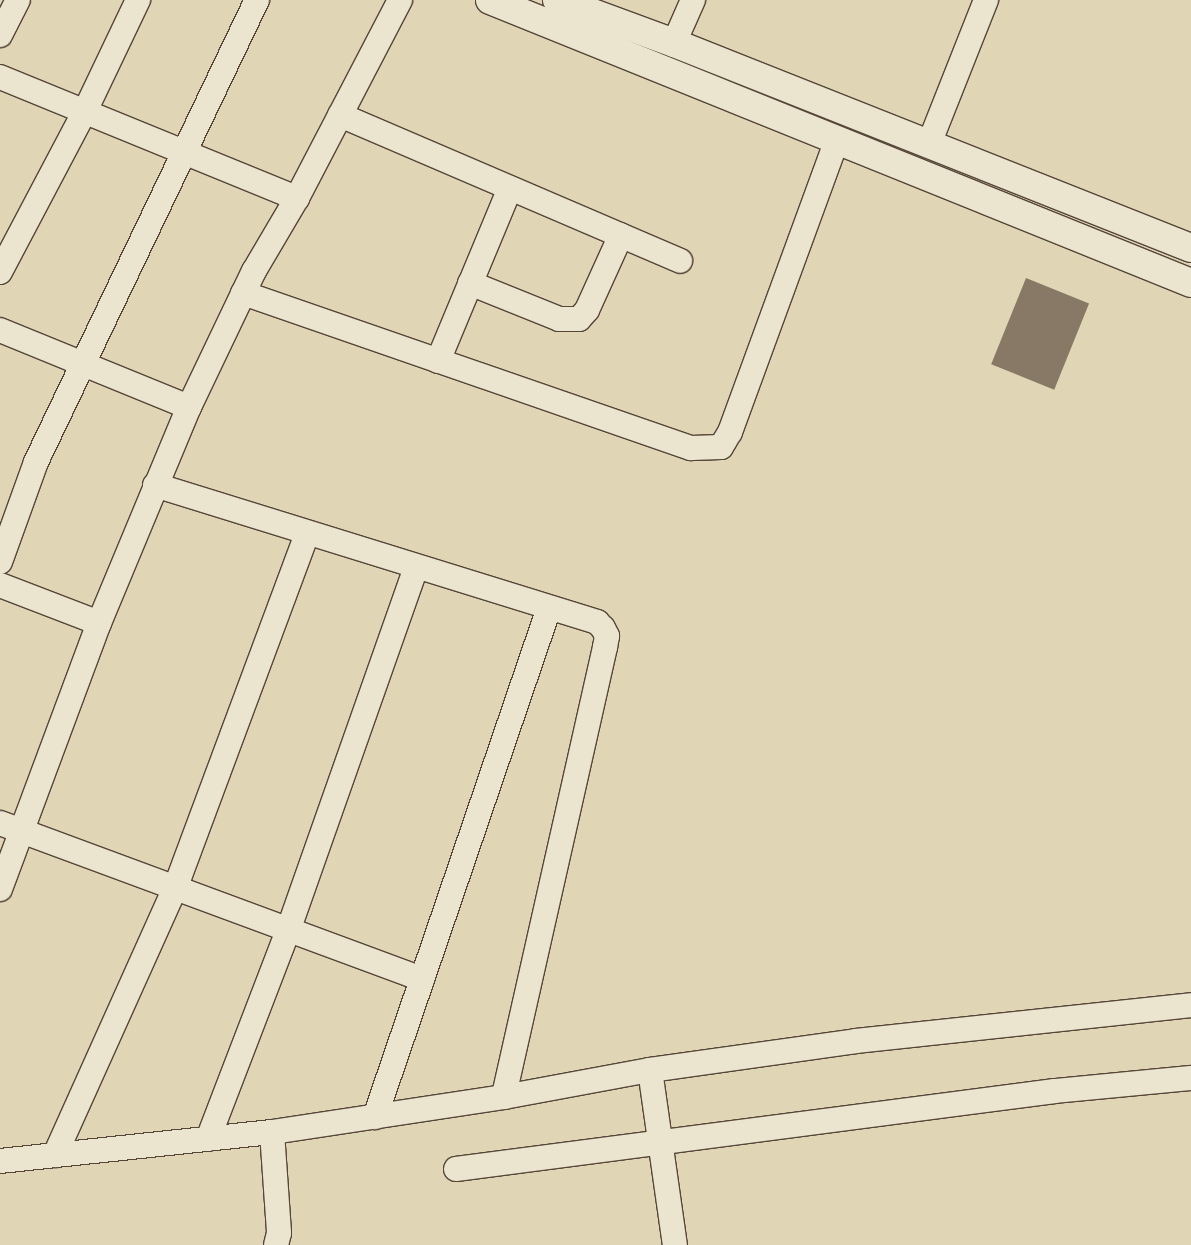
<!DOCTYPE html>
<style>
body{margin:0}
#map{position:relative;width:1191px;height:1245px;overflow:hidden;background:#e0d5b5;font-family:"IM FELL Double Pica",serif}
div>[style]{position:absolute}
.building>*{inset:0;background:#877965;transform-origin:0 0}
.roads{filter:drop-shadow(1px 0 #554638) drop-shadow(-1px 0 #554638) drop-shadow(0 1px #554638) drop-shadow(0 -1px #554638)}
.minor>*{height:24px;margin:-12px;padding:0 12px;transform-origin:12px;border-radius:12px;background:#ebe4cf}
.secondary>*{height:28px;margin:-14px;padding:0 14px;transform-origin:14px;border-radius:14px;background:#ebe4cf}
span{translate:-50% -50%;white-space:nowrap;text-align:center;line-height:1.15;-webkit-text-stroke:4.5px #ebe4cf;paint-order:stroke}
</style>
<div id="map">
<div class="building">
<i style="left:1026px;top:278px;width:68px;height:93px;rotate:22deg"></i>
</div>
<div class="roads">
<div class="minor">
<i style="left:0;top:35px;width:39px;rotate:-63deg"></i>
<i style="left:674px;top:43px;width:47px;rotate:-66.2deg"></i>
<i style="left:0;top:77px;width:321px;rotate:22.2deg"></i>
<i style="left:340px;top:115px;width:370px;rotate:23.2deg"></i>
<i style="left:929px;top:144px;width:155px;rotate:-68.4deg"></i>
<i style="left:0;top:272px;width:184px;rotate:-62.2deg"></i>
<i style="left:86px;top:109px;width:121px;rotate:-64.5deg"></i>
<i style="left:470px;top:283px;width:96px;rotate:22deg"></i>
<i style="left:559px;top:319px;width:20px"></i>
<i style="left:579px;top:319px;width:12px;rotate:-48deg"></i>
<i style="left:587px;top:310px;width:82px;rotate:-65.6deg"></i>
<i style="left:243px;top:293px;width:474px;rotate:19.1deg"></i>
<i style="left:691px;top:448px;width:30px;rotate:-2deg"></i>
<i style="left:721px;top:447px;width:17px;rotate:-59deg"></i>
<i style="left:730px;top:432px;width:311px;rotate:-69.9deg"></i>
<i style="left:0;top:330px;width:204px;rotate:22.2deg"></i>
<i style="left:438px;top:361px;width:187px;rotate:-67.4deg"></i>
<i style="left:155px;top:485px;width:463px;rotate:17.2deg"></i>
<i style="left:597px;top:622px;width:8px;rotate:45deg"></i>
<i style="left:603px;top:628px;width:9px;rotate:63deg"></i>
<i style="left:607px;top:636px;width:11px;rotate:100deg"></i>
<i style="left:605px;top:647px;width:461px;rotate:102.7deg"></i>
<i style="left:0;top:562px;width:106px;rotate:-70.2deg"></i>
<i style="left:36px;top:462px;width:512px;rotate:-64.44deg"></i>
<i style="left:0;top:585px;width:106px;rotate:21deg"></i>
<i style="left:0;top:823px;width:450px;rotate:20.3deg"></i>
<i style="left:0;top:889px;width:284px;rotate:-69.6deg"></i>
<i style="left:99px;top:623px;width:234px;rotate:-67.4deg"></i>
<i style="left:189px;top:407px;width:151px;rotate:-64.5deg"></i>
<i style="left:254px;top:271px;width:85px;rotate:-59.5deg"></i>
<i style="left:297px;top:198px;width:223px;rotate:-62.5deg"></i>
<i style="left:650px;top:1070px;width:177px;rotate:81.9deg"></i>
<i style="left:375px;top:1117px;width:538px;rotate:-71.13deg"></i>
<i style="left:272px;top:1132px;width:101px;rotate:86deg"></i>
<i style="left:279px;top:1233px;width:12px;rotate:104deg"></i>
<i style="left:208px;top:1139px;width:226px;rotate:-69deg"></i>
<i style="left:289px;top:928px;width:383px;rotate:-70.6deg"></i>
<i style="left:55px;top:1155px;width:295px;rotate:-65.8deg"></i>
<i style="left:176px;top:886px;width:376px;rotate:-69.6deg"></i>
<i style="left:0;top:1161px;width:274px;rotate:-6.1deg"></i>
<i style="left:272px;top:1132px;width:235px;rotate:-8.6deg"></i>
<i style="left:504px;top:1097px;width:148px;rotate:-10.5deg"></i>
<i style="left:650px;top:1070px;width:208px;rotate:-8deg"></i>
<i style="left:856px;top:1041px;width:337px;rotate:-6.1deg"></i>
<i style="left:456px;top:1169px;width:604px;rotate:-7.42deg"></i>
<i style="left:1055px;top:1091px;width:137px;rotate:-5.5deg"></i>
</div>
<div class="secondary">
<i style="left:490px;top:0;width:756px;rotate:21.98deg"></i>
<i style="left:557px;top:0;width:125px;rotate:20.2deg"></i>
<i style="left:674px;top:43px;width:556px;rotate:21.63deg"></i>
</div>
</div>
</div>
